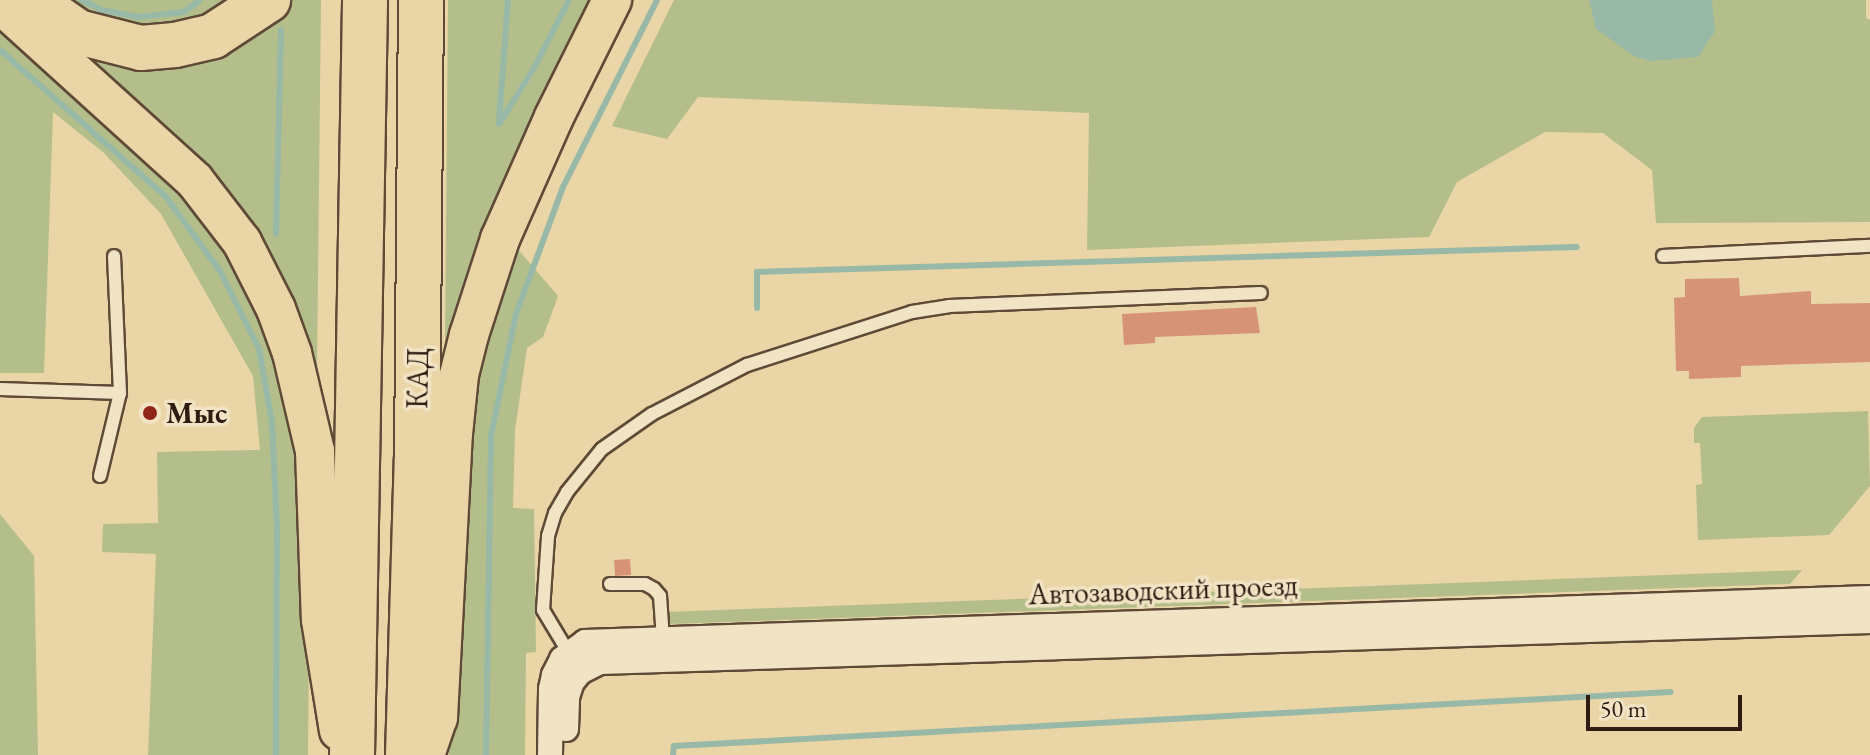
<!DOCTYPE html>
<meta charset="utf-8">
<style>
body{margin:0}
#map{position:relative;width:1870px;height:755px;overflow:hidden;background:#ead5a6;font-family:"EB Garamond",serif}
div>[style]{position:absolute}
.green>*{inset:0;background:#b3be8a}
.water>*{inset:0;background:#98b9a7}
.stream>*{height:6px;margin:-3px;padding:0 3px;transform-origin:3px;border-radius:3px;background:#98b9a7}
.building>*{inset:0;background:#d79377;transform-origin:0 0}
.roads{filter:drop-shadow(2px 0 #5e4a37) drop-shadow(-2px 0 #5e4a37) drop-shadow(0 2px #5e4a37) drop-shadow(0 -2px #5e4a37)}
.service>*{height:12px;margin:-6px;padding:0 6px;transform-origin:6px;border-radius:6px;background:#f1e4c5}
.minor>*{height:24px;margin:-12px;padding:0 12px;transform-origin:12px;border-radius:12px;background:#f1e4c5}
.primary>*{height:38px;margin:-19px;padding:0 19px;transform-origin:19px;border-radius:19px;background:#ead5a6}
.motorway>*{height:44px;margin:-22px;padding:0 22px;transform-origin:22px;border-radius:22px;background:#ead5a6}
.dots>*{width:22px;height:22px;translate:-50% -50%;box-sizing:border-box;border:4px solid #f1e4c5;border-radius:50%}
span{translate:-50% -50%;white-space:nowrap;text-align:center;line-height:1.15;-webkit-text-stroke:7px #f1e4c5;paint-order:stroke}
.street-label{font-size:30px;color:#2f1b12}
.poi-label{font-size:30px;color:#2f1b12;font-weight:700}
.left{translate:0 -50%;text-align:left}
.scale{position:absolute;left:1586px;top:695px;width:156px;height:36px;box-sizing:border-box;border:4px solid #2f1b12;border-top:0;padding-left:10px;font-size:24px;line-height:28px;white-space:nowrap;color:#2f1b12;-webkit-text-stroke:6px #f1e4c5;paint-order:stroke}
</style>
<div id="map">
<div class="green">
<i style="clip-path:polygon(57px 0,244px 0,195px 25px,141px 32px,92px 19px)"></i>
<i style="clip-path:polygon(285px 0,321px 0,317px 372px,311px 372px,277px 277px,72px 45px)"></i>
<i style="clip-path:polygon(448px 0,593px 0,476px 253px,450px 342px,445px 342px)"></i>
<i style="clip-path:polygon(674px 0,1866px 0,1866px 18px,1870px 20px,1870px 222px,1656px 223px,1652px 170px,1603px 133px,1545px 132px,1457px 182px,1429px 237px,1087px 250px,1089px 113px,698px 97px,667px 139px,612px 126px)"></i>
<i style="clip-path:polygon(0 27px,23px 52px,136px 141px,225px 240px,288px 378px,310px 528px,308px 755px,148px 755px,156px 554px,102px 552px,103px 524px,158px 523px,157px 452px,260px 450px,253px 376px,161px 214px,104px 153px,53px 112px,44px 373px,0 373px)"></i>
<i style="clip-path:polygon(510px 240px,558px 296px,543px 337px,527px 348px,515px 430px,513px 508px,534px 509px,536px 652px,526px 653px,525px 755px,449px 755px,459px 475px,467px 406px)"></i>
<i style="clip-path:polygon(1868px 411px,1870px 486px,1829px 535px,1698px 540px,1696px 485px,1702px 484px,1700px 443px,1694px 443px,1694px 428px,1702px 417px)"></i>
<i style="clip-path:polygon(0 514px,34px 556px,38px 755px,0 755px)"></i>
<i style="clip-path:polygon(1802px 570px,1790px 584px,671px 624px,666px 620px,665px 612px)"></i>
</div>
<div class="water">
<i style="clip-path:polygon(1589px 0,1712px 0,1715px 31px,1698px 57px,1650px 61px,1634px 56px,1596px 29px)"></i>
</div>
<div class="stream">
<i style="left:81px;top:0;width:23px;rotate:25deg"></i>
<i style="left:102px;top:10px;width:37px;rotate:11deg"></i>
<i style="left:138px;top:17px;width:46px;rotate:-6.2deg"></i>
<i style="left:184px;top:12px;width:20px;rotate:-37deg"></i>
<i style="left:508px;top:0;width:124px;rotate:94.2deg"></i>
<i style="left:499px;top:124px;width:66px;rotate:-58deg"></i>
<i style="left:534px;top:68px;width:76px;rotate:-62.8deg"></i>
<i style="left:0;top:50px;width:222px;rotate:41.5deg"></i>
<i style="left:166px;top:197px;width:92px;rotate:53.9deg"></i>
<i style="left:220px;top:271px;width:87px;rotate:63.4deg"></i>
<i style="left:259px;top:349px;width:74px;rotate:79.9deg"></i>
<i style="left:272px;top:422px;width:108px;rotate:87.3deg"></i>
<i style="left:277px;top:530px;width:225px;rotate:90.3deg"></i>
<i style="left:276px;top:234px;width:204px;rotate:-88.6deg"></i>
<i style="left:757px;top:308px;width:36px;rotate:-90deg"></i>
<i style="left:757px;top:272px;width:820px;rotate:-1.75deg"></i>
<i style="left:486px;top:755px;width:319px;rotate:-89.1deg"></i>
<i style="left:491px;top:436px;width:125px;rotate:-78.4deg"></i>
<i style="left:516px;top:314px;width:135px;rotate:-69.7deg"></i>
<i style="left:563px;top:187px;width:209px;rotate:-63.3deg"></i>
<i style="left:673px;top:755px;width:9px;rotate:-84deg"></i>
<i style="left:674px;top:746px;width:998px;rotate:-3.1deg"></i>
</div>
<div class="building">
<i style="clip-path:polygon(1739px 278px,1740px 296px,1811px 291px,1811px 304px,1870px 303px,1870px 362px,1741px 366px,1741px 377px,1689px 379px,1689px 371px,1676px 371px,1674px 298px,1685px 297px,1685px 279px)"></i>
<i style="clip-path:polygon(1256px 307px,1260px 333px,1155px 337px,1155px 343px,1124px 345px,1122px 314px)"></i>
<i style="left:630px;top:559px;width:16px;height:16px;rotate:86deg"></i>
</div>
<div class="roads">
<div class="service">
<i style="left:1663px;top:256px;width:207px;rotate:-2.8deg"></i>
<i style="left:0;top:389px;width:120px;rotate:1.9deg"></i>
<i style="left:100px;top:476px;width:85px;rotate:-76.5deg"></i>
<i style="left:120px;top:393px;width:137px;rotate:-92.5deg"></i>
<i style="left:610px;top:584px;width:35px"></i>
<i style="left:645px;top:584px;width:10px;rotate:29deg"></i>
<i style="left:654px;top:589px;width:9px;rotate:49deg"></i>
<i style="left:660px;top:596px;width:43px;rotate:86deg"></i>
<i style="left:570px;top:655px;width:52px;rotate:-121deg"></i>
<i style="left:543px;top:610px;width:74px;rotate:-86.1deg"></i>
<i style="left:548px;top:536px;width:24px;rotate:-73deg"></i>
<i style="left:555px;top:513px;width:24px;rotate:-60deg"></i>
<i style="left:567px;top:492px;width:55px;rotate:-50.9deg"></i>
<i style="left:602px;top:449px;width:61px;rotate:-35deg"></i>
<i style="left:652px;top:414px;width:107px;rotate:-27.3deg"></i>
<i style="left:747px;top:365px;width:173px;rotate:-17.8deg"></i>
<i style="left:912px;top:312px;width:37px;rotate:-9deg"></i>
<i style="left:949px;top:306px;width:312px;rotate:-2.4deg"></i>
</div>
<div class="minor">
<i style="left:566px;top:729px;width:32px;rotate:-88deg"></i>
<i style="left:567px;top:697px;width:16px;rotate:-72deg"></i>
<i style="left:572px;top:682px;width:13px;rotate:-51deg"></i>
<i style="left:580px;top:672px;width:22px;rotate:-27deg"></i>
<i style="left:600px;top:662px;width:1271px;rotate:-1.85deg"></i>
<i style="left:550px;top:755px;width:66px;rotate:-89.1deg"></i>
<i style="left:551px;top:689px;width:14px;rotate:-78deg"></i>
<i style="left:554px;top:675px;width:18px;rotate:-63deg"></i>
<i style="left:562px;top:659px;width:29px;rotate:-36deg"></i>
<i style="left:585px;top:642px;width:1286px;rotate:-1.96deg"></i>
</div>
<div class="primary">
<i style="left:0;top:4px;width:263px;rotate:42.2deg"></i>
<i style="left:195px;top:181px;width:77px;rotate:52.4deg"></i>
<i style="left:242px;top:242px;width:75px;rotate:63.1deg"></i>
<i style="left:276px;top:309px;width:47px;rotate:70deg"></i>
<i style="left:292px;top:353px;width:101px;rotate:76.8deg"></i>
<i style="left:315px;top:451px;width:169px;rotate:88deg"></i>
<i style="left:321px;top:620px;width:112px;rotate:80.8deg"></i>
<i style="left:425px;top:755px;width:39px;rotate:-71deg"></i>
<i style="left:438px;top:718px;width:284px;rotate:-87deg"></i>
<i style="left:453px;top:434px;width:59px;rotate:-84.2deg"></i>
<i style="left:459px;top:375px;width:41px;rotate:-76deg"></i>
<i style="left:469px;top:335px;width:101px;rotate:-72.1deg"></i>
<i style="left:500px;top:239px;width:133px;rotate:-66.1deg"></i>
<i style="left:554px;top:117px;width:131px;rotate:-63.6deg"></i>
</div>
<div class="motorway">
<i style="left:32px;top:0;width:56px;rotate:34.8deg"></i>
<i style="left:78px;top:32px;width:65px;rotate:14.3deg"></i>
<i style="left:141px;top:48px;width:34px;rotate:-5deg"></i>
<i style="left:175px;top:45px;width:39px;rotate:-13deg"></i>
<i style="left:213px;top:36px;width:66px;rotate:-33.2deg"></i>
<i style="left:352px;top:755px;width:755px;rotate:-89.01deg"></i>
<i style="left:408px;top:755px;width:297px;rotate:-88.3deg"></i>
<i style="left:417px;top:458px;width:458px;rotate:-89.5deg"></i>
</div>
</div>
<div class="dots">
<i style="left:150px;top:413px;background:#8f2418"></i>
</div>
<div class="street-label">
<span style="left:418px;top:378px;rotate:-89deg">КАД</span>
<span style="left:1163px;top:590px;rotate:-2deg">Автозаводский проезд</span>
</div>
<div class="poi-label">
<span class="left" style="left:166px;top:413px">Мыс</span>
</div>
<div class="scale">50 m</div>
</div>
